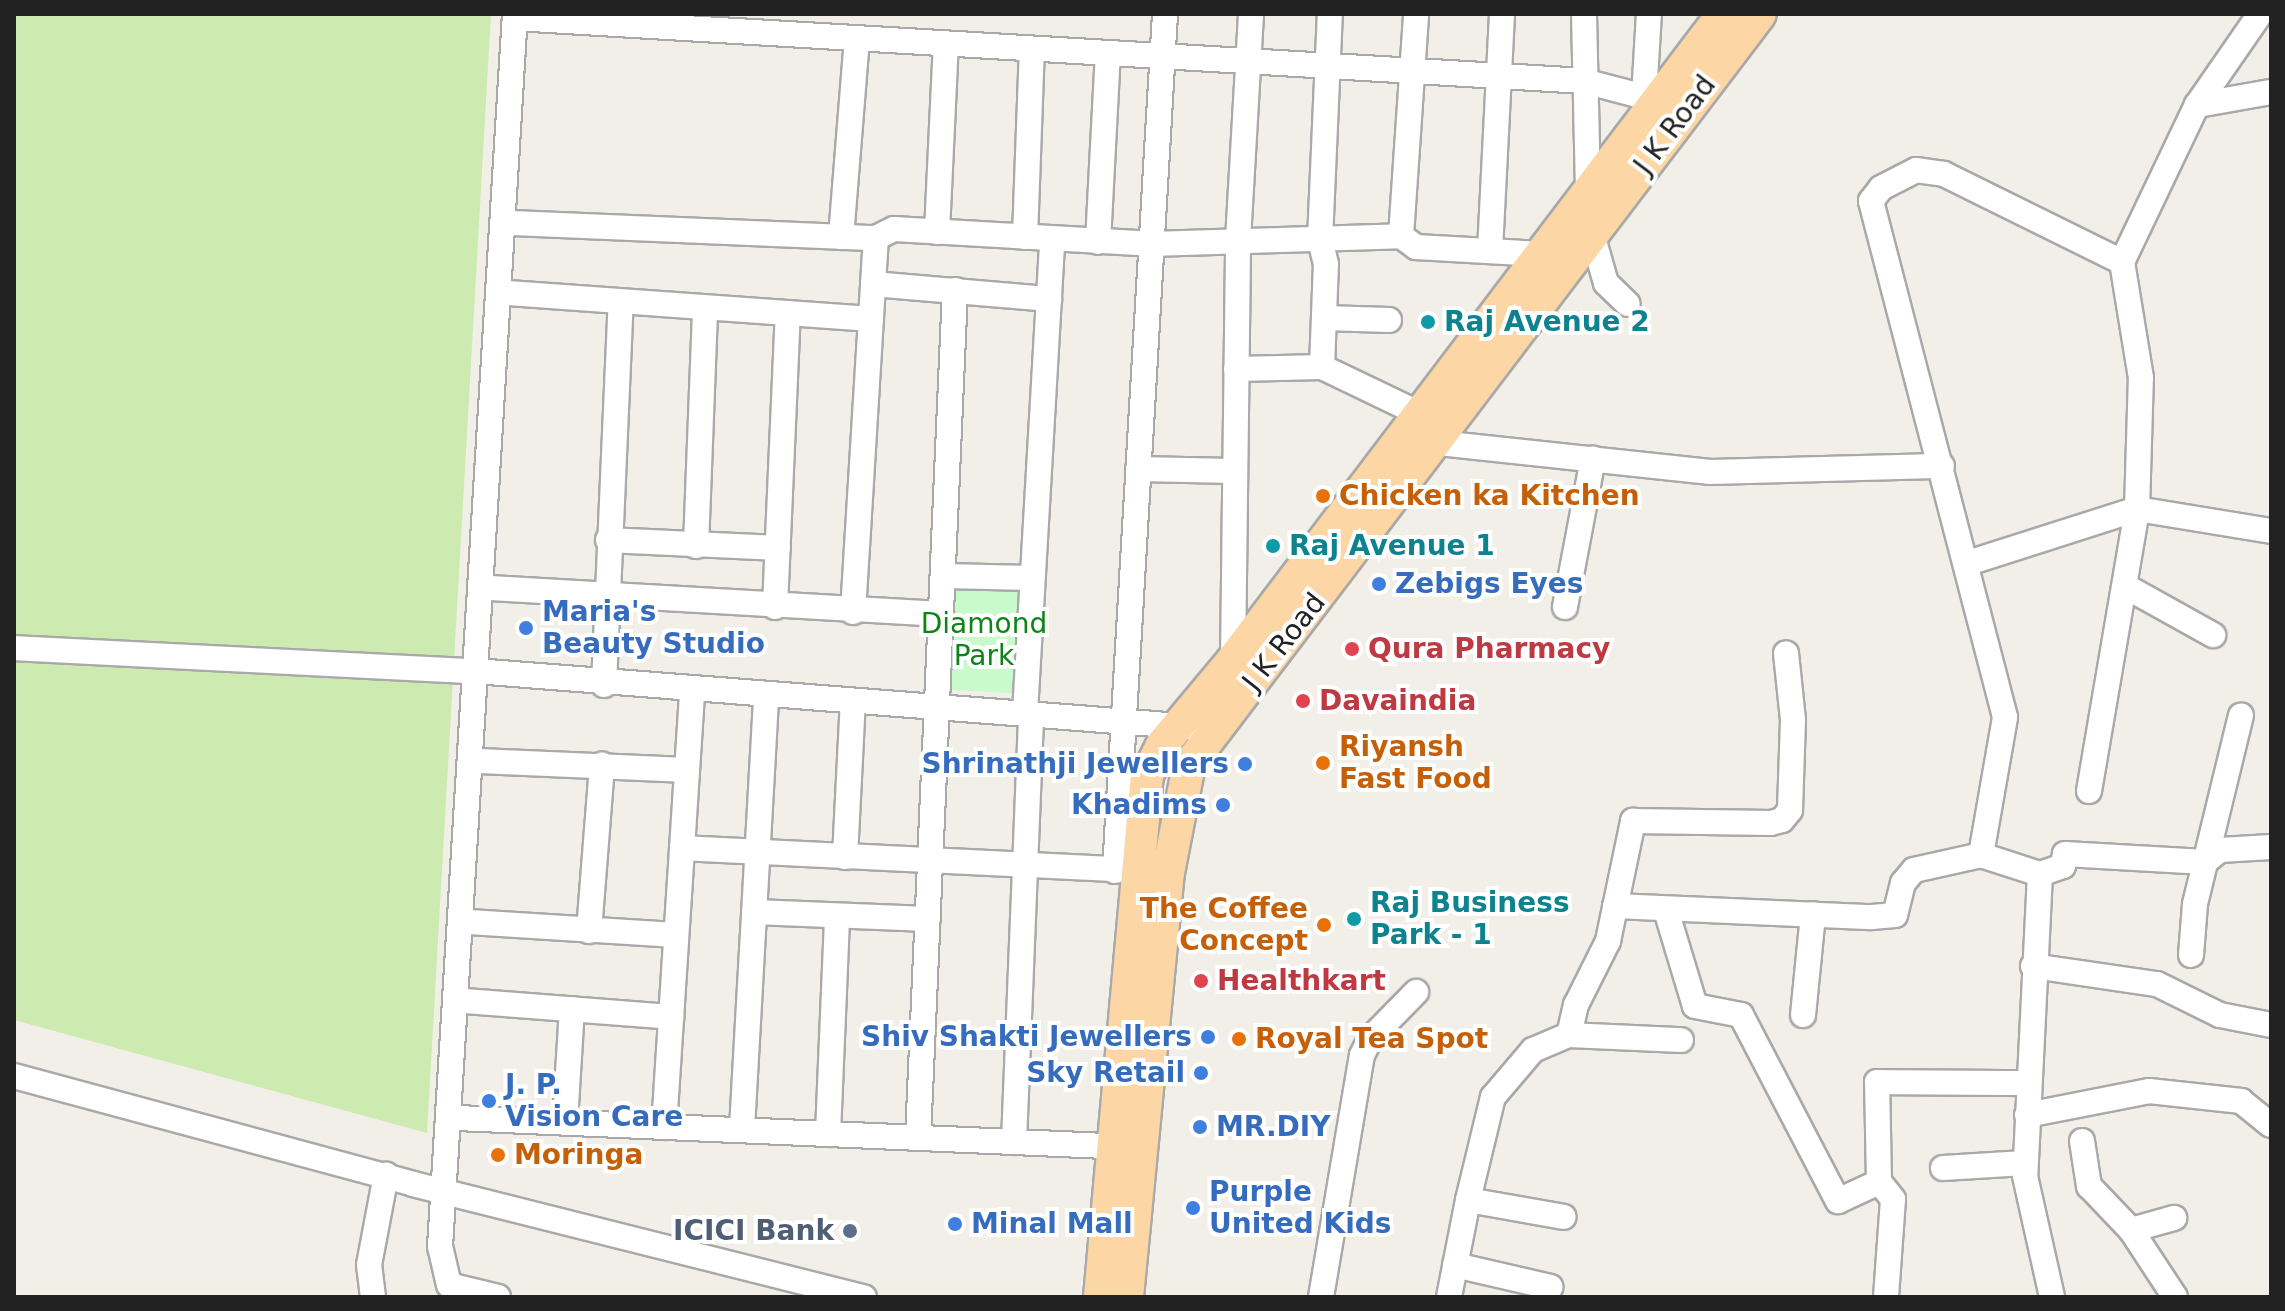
<!DOCTYPE html>
<style>
body{margin:0}
#map{position:relative;width:2285px;height:1311px;overflow:hidden;background:#f2efe9;font-family:"DejaVu Sans",sans-serif}
div>[style]{position:absolute}
.grass>*{inset:0;background:#cdebb0}
.park>*{inset:0;background:#c8facc;transform-origin:0 0}
.roads{filter:drop-shadow(2px 0 #a9a9a9) drop-shadow(-2px 0 #a9a9a9) drop-shadow(0 2px #a9a9a9) drop-shadow(0 -2px #a9a9a9)}
.minor>*{height:24px;margin:-12px;padding:0 12px;transform-origin:12px;border-radius:12px;background:#fff}
.major>*{height:32px;margin:-16px;padding:0 16px;transform-origin:16px;border-radius:16px;background:#fcd6a4}
.dots>*{width:22px;height:22px;translate:-50% -50%;box-sizing:border-box;border:4px solid #fff;border-radius:50%}
span{translate:-50% -50%;white-space:nowrap;text-align:center;line-height:1.15;-webkit-text-stroke:8px #fff;paint-order:stroke}
.street-label{font-size:28px;color:#222}
.culture-label{font-size:28px;color:#0d838f;font-weight:700}
.left{translate:0 -50%;text-align:left}
.food-label{font-size:28px;color:#c56008;font-weight:700}
.right{translate:-100% -50%;text-align:right}
.shop-label{font-size:28px;color:#366cbe;font-weight:700}
.park-label{font-size:28px;color:#0c8416}
.health-label{font-size:28px;color:#be3a42;font-weight:700}
.service-label{font-size:28px;color:#4e5e75;font-weight:700}
.frame{position:absolute;inset:0;border:16px solid #222;pointer-events:none}
</style>
<div id="map">
<div class="grass">
<i style="clip-path:polygon(14px 14px,491px 14px,427px 1133px,14px 1020px)"></i>
</div>
<div class="park">
<i style="left:954px;top:587px;width:67px;height:103px;rotate:3deg"></i>
</div>
<div class="roads">
<div class="minor">
<i style="left:1584px;top:14px;width:176px;rotate:88.7deg"></i>
<i style="left:515px;top:18px;width:1071px;rotate:3.37deg"></i>
<i style="left:1584px;top:81px;width:79px;rotate:14.7deg"></i>
<i style="left:1644px;top:97px;width:83px;rotate:-86.6deg"></i>
<i style="left:2197px;top:105px;width:75px;rotate:-10deg"></i>
<i style="left:512px;top:223px;width:364px;rotate:2.4deg"></i>
<i style="left:876px;top:238px;width:20px;rotate:-27deg"></i>
<i style="left:894px;top:229px;width:257px;rotate:3.3deg"></i>
<i style="left:1151px;top:244px;width:250px;rotate:-1.8deg"></i>
<i style="left:1401px;top:236px;width:19px;rotate:36deg"></i>
<i style="left:1416px;top:247px;width:125px;rotate:3.2deg"></i>
<i style="left:937px;top:232px;width:188px;rotate:-87.3deg"></i>
<i style="left:1592px;top:234px;width:51px;rotate:74.1deg"></i>
<i style="left:1606px;top:283px;width:30px;rotate:44deg"></i>
<i style="left:1401px;top:236px;width:223px;rotate:-86.1deg"></i>
<i style="left:841px;top:237px;width:199px;rotate:-85.4deg"></i>
<i style="left:1025px;top:237px;width:188px;rotate:-87.9deg"></i>
<i style="left:1098px;top:242px;width:189px;rotate:-87deg"></i>
<i style="left:1490px;top:251px;width:237px;rotate:-87.1deg"></i>
<i style="left:873px;top:284px;width:177px;rotate:4.9deg"></i>
<i style="left:508px;top:293px;width:364px;rotate:4.1deg"></i>
<i style="left:1324px;top:318px;width:65px;rotate:1.8deg"></i>
<i style="left:1322px;top:367px;width:103px;rotate:-87.8deg"></i>
<i style="left:1326px;top:264px;width:25px;rotate:-104deg"></i>
<i style="left:1320px;top:240px;width:226px;rotate:-87.5deg"></i>
<i style="left:1236px;top:369px;width:86px;rotate:-1.3deg"></i>
<i style="left:1322px;top:367px;width:109px;rotate:25.6deg"></i>
<i style="left:1424px;top:434px;width:17px;rotate:31deg"></i>
<i style="left:1439px;top:443px;width:273px;rotate:6.1deg"></i>
<i style="left:1710px;top:472px;width:232px;rotate:-1.5deg"></i>
<i style="left:1138px;top:469px;width:95px;rotate:1.2deg"></i>
<i style="left:608px;top:540px;width:170px;rotate:2.7deg"></i>
<i style="left:696px;top:546px;width:238px;rotate:-87.8deg"></i>
<i style="left:1968px;top:563px;width:177px;rotate:-17.7deg"></i>
<i style="left:2137px;top:509px;width:136px;rotate:9.3deg"></i>
<i style="left:943px;top:576px;width:89px;rotate:1.3deg"></i>
<i style="left:2125px;top:586px;width:101px;rotate:29.1deg"></i>
<i style="left:490px;top:588px;width:452px;rotate:3.3deg"></i>
<i style="left:775px;top:607px;width:294px;rotate:-87.5deg"></i>
<i style="left:1565px;top:607px;width:151px;rotate:-79.3deg"></i>
<i style="left:853px;top:612px;width:375px;rotate:-86.5deg"></i>
<i style="left:14px;top:648px;width:462px;rotate:2.9deg"></i>
<i style="left:475px;top:671px;width:720px;rotate:4.46deg"></i>
<i style="left:1233px;top:660px;width:420px;rotate:-89.3deg"></i>
<i style="left:1238px;top:240px;width:226px;rotate:-86.7deg"></i>
<i style="left:604px;top:685px;width:382px;rotate:-87.5deg"></i>
<i style="left:1025px;top:713px;width:475px;rotate:-86.7deg"></i>
<i style="left:479px;top:761px;width:208px;rotate:2.5deg"></i>
<i style="left:2089px;top:791px;width:286px;rotate:-80.3deg"></i>
<i style="left:2137px;top:509px;width:131px;rotate:-88.3deg"></i>
<i style="left:2141px;top:378px;width:118px;rotate:-99.3deg"></i>
<i style="left:2122px;top:262px;width:174px;rotate:-64.5deg"></i>
<i style="left:2197px;top:105px;width:111px;rotate:-55.3deg"></i>
<i style="left:682px;top:848px;width:450px;rotate:2.8deg"></i>
<i style="left:1981px;top:855px;width:140px;rotate:-80.1deg"></i>
<i style="left:2005px;top:717px;width:533px;rotate:-104.56deg"></i>
<i style="left:1871px;top:201px;width:16px;rotate:-52deg"></i>
<i style="left:1881px;top:188px;width:39px;rotate:-27deg"></i>
<i style="left:1916px;top:170px;width:28px;rotate:8deg"></i>
<i style="left:1944px;top:174px;width:199px;rotate:26.3deg"></i>
<i style="left:845px;top:857px;width:156px;rotate:-87.1deg"></i>
<i style="left:1115px;top:871px;width:858px;rotate:-86.66deg"></i>
<i style="left:2040px;top:874px;width:24px;rotate:-19deg"></i>
<i style="left:2063px;top:866px;width:12px;rotate:-81deg"></i>
<i style="left:2065px;top:854px;width:140px;rotate:3.3deg"></i>
<i style="left:2205px;top:862px;width:19px;rotate:-39deg"></i>
<i style="left:2220px;top:850px;width:51px;rotate:-3.4deg"></i>
<i style="left:1615px;top:906px;width:257px;rotate:2.5deg"></i>
<i style="left:1872px;top:917px;width:23px;rotate:-5deg"></i>
<i style="left:1895px;top:915px;width:33px;rotate:-76deg"></i>
<i style="left:1903px;top:883px;width:17px;rotate:-50deg"></i>
<i style="left:1914px;top:870px;width:69px;rotate:-12.6deg"></i>
<i style="left:1981px;top:855px;width:62px;rotate:17.9deg"></i>
<i style="left:2040px;top:874px;width:302px;rotate:92.8deg"></i>
<i style="left:2025px;top:1176px;width:124px;rotate:77.4deg"></i>
<i style="left:1666px;top:910px;width:100px;rotate:73.2deg"></i>
<i style="left:1695px;top:1006px;width:47px;rotate:11.1deg"></i>
<i style="left:1741px;top:1015px;width:210px;rotate:62.5deg"></i>
<i style="left:1838px;top:1201px;width:45px;rotate:-24.9deg"></i>
<i style="left:754px;top:912px;width:174px;rotate:2.3deg"></i>
<i style="left:469px;top:922px;width:207px;rotate:3.6deg"></i>
<i style="left:589px;top:931px;width:167px;rotate:-85.5deg"></i>
<i style="left:2191px;top:955px;width:51px;rotate:-85.5deg"></i>
<i style="left:2195px;top:904px;width:194px;rotate:-76.3deg"></i>
<i style="left:2033px;top:966px;width:125px;rotate:8.3deg"></i>
<i style="left:2157px;top:984px;width:70px;rotate:26.2deg"></i>
<i style="left:2220px;top:1015px;width:52px;rotate:11.1deg"></i>
<i style="left:464px;top:1001px;width:208px;rotate:4.4deg"></i>
<i style="left:1803px;top:1015px;width:101px;rotate:-84.3deg"></i>
<i style="left:1569px;top:1035px;width:31px;rotate:-77deg"></i>
<i style="left:1576px;top:1005px;width:72px;rotate:-63.4deg"></i>
<i style="left:1608px;top:941px;width:123px;rotate:-78.2deg"></i>
<i style="left:1633px;top:821px;width:138px;rotate:0.8deg"></i>
<i style="left:1771px;top:823px;width:11px;rotate:-15deg"></i>
<i style="left:1782px;top:820px;width:13px;rotate:-51deg"></i>
<i style="left:1790px;top:810px;width:90px;rotate:-88.1deg"></i>
<i style="left:1793px;top:720px;width:67px;rotate:-96deg"></i>
<i style="left:14px;top:1076px;width:413px;rotate:15.1deg"></i>
<i style="left:413px;top:1184px;width:465px;rotate:14.1deg"></i>
<i style="left:2027px;top:1115px;width:124px;rotate:-11.1deg"></i>
<i style="left:2149px;top:1091px;width:93px;rotate:6.2deg"></i>
<i style="left:2241px;top:1101px;width:38px;rotate:39deg"></i>
<i style="left:457px;top:1118px;width:674px;rotate:2.47deg"></i>
<i style="left:565px;top:1122px;width:113px;rotate:-86.5deg"></i>
<i style="left:664px;top:1127px;width:437px;rotate:-86.3deg"></i>
<i style="left:742px;top:1129px;width:434px;rotate:-86.8deg"></i>
<i style="left:828px;top:1134px;width:218px;rotate:-87.6deg"></i>
<i style="left:918px;top:1138px;width:849px;rotate:-87.5deg"></i>
<i style="left:2082px;top:1141px;width:46px;rotate:81.2deg"></i>
<i style="left:2089px;top:1186px;width:61px;rotate:46.3deg"></i>
<i style="left:2131px;top:1230px;width:80px;rotate:56.7deg"></i>
<i style="left:1014px;top:1142px;width:428px;rotate:-87.7deg"></i>
<i style="left:1943px;top:1168px;width:82px;rotate:-3.5deg"></i>
<i style="left:1468px;top:1200px;width:106px;rotate:-76.4deg"></i>
<i style="left:1493px;top:1097px;width:62px;rotate:-49.6deg"></i>
<i style="left:1533px;top:1050px;width:39px;rotate:-23deg"></i>
<i style="left:1569px;top:1035px;width:112px;rotate:2.6deg"></i>
<i style="left:2131px;top:1230px;width:45px;rotate:-15.6deg"></i>
<i style="left:1455px;top:1265px;width:98px;rotate:13deg"></i>
<i style="left:373px;top:1297px;width:32px;rotate:-97deg"></i>
<i style="left:369px;top:1265px;width:92px;rotate:-79.3deg"></i>
<i style="left:498px;top:1297px;width:50px;rotate:-166.2deg"></i>
<i style="left:449px;top:1285px;width:39px;rotate:-103deg"></i>
<i style="left:440px;top:1247px;width:1235px;rotate:-86.52deg"></i>
<i style="left:1321px;top:1297px;width:245px;rotate:-80.4deg"></i>
<i style="left:1362px;top:1055px;width:18px;rotate:-63deg"></i>
<i style="left:1370px;top:1039px;width:66px;rotate:-45.6deg"></i>
<i style="left:1449px;top:1297px;width:99px;rotate:-78.9deg"></i>
<i style="left:1468px;top:1200px;width:97px;rotate:10deg"></i>
<i style="left:1886px;top:1297px;width:98px;rotate:-85.9deg"></i>
<i style="left:1893px;top:1199px;width:22px;rotate:-129deg"></i>
<i style="left:1879px;top:1182px;width:100px;rotate:-91.1deg"></i>
<i style="left:1877px;top:1082px;width:151px;rotate:0.4deg"></i>
</div>
<div class="major">
<i style="left:1100px;top:1297px;width:524px;rotate:-84.86deg"></i>
<i style="left:1147px;top:775px;width:34px;rotate:-63deg"></i>
<i style="left:1162px;top:745px;width:111px;rotate:-50.1deg"></i>
<i style="left:1233px;top:660px;width:811px;rotate:-52.82deg"></i>
<i style="left:1127px;top:1297px;width:426px;rotate:-84.5deg"></i>
<i style="left:1168px;top:873px;width:110px;rotate:-79deg"></i>
<i style="left:1189px;top:765px;width:943px;rotate:-52.75deg"></i>
</div>
</div>
<div class="dots">
<i style="left:1428px;top:322px;background:#0f9aa8"></i>
<i style="left:1323px;top:496px;background:#e8710a"></i>
<i style="left:1273px;top:546px;background:#0f9aa8"></i>
<i style="left:1379px;top:584px;background:#3f7fe0"></i>
<i style="left:526px;top:628px;background:#3f7fe0"></i>
<i style="left:1352px;top:649px;background:#e0444e"></i>
<i style="left:1303px;top:701px;background:#e0444e"></i>
<i style="left:1323px;top:763px;background:#e8710a"></i>
<i style="left:1245px;top:764px;background:#3f7fe0"></i>
<i style="left:1223px;top:805px;background:#3f7fe0"></i>
<i style="left:1354px;top:919px;background:#0f9aa8"></i>
<i style="left:1324px;top:925px;background:#e8710a"></i>
<i style="left:1201px;top:981px;background:#e0444e"></i>
<i style="left:1208px;top:1037px;background:#3f7fe0"></i>
<i style="left:1239px;top:1039px;background:#e8710a"></i>
<i style="left:1201px;top:1073px;background:#3f7fe0"></i>
<i style="left:489px;top:1101px;background:#3f7fe0"></i>
<i style="left:1200px;top:1127px;background:#3f7fe0"></i>
<i style="left:498px;top:1155px;background:#e8710a"></i>
<i style="left:1193px;top:1208px;background:#3f7fe0"></i>
<i style="left:955px;top:1224px;background:#3f7fe0"></i>
<i style="left:850px;top:1231px;background:#5c6f8a"></i>
</div>
<div class="street-label">
<span style="left:1675px;top:125px;rotate:-53deg">J K Road</span>
<span style="left:1284px;top:642px;rotate:-52deg">J K Road</span>
</div>
<div class="culture-label">
<span class="left" style="left:1444px;top:322px">Raj Avenue 2</span>
<span class="left" style="left:1289px;top:546px">Raj Avenue 1</span>
<span class="left" style="left:1370px;top:919px">Raj Business<br>Park - 1</span>
</div>
<div class="food-label">
<span class="left" style="left:1339px;top:496px">Chicken ka Kitchen</span>
<span class="left" style="left:1339px;top:763px">Riyansh<br>Fast Food</span>
<span class="right" style="left:1308px;top:925px">The Coffee<br>Concept</span>
<span class="left" style="left:1255px;top:1039px">Royal Tea Spot</span>
<span class="left" style="left:514px;top:1155px">Moringa</span>
</div>
<div class="shop-label">
<span class="left" style="left:1395px;top:584px">Zebigs Eyes</span>
<span class="left" style="left:542px;top:628px">Maria's<br>Beauty Studio</span>
<span class="right" style="left:1229px;top:764px">Shrinathji Jewellers</span>
<span class="right" style="left:1207px;top:805px">Khadims</span>
<span class="right" style="left:1192px;top:1037px">Shiv Shakti Jewellers</span>
<span class="right" style="left:1185px;top:1073px">Sky Retail</span>
<span class="left" style="left:505px;top:1101px">J. P.<br>Vision Care</span>
<span class="left" style="left:1216px;top:1127px">MR.DIY</span>
<span class="left" style="left:1209px;top:1208px">Purple<br>United Kids</span>
<span class="left" style="left:971px;top:1224px">Minal Mall</span>
</div>
<div class="park-label">
<span style="left:984px;top:640px">Diamond<br>Park</span>
</div>
<div class="health-label">
<span class="left" style="left:1368px;top:649px">Qura Pharmacy</span>
<span class="left" style="left:1319px;top:701px">Davaindia</span>
<span class="left" style="left:1217px;top:981px">Healthkart</span>
</div>
<div class="service-label">
<span class="right" style="left:834px;top:1231px">ICICI Bank</span>
</div>
<div class="frame"></div>
</div>
